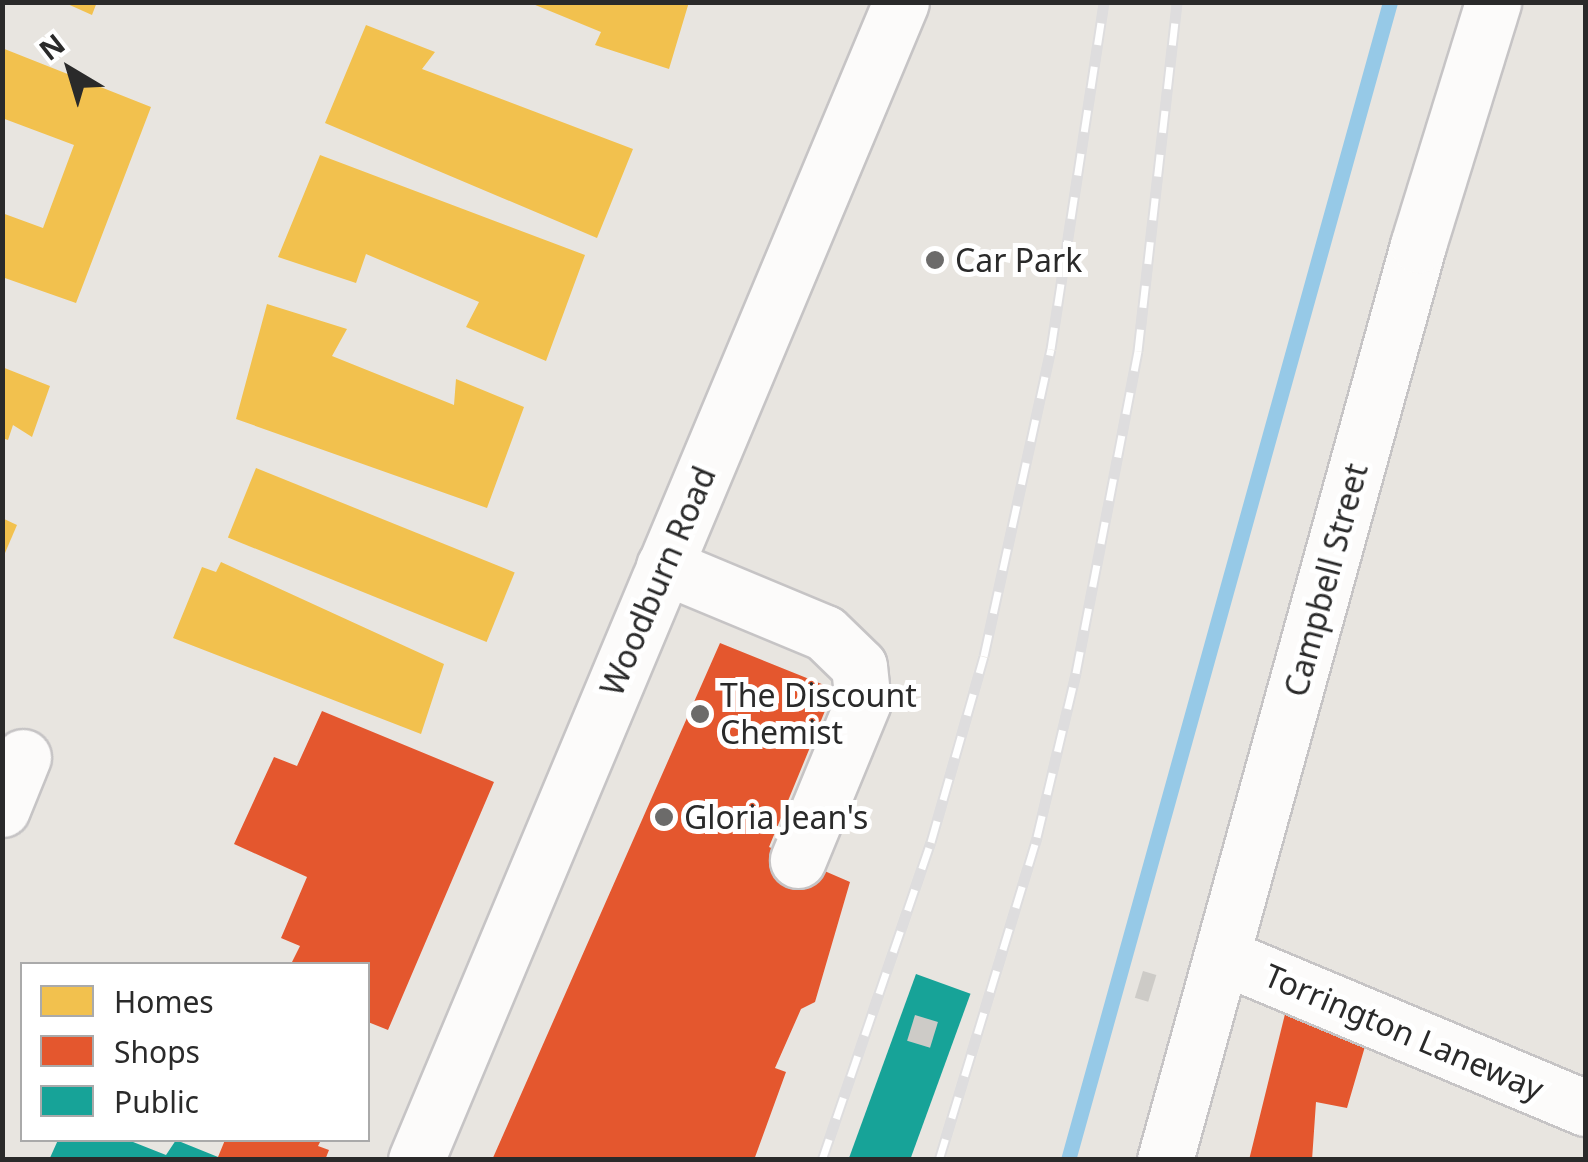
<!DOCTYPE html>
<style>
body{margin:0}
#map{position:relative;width:1588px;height:1162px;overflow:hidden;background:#e8e5e0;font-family:"Noto Sans",sans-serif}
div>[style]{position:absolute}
.homes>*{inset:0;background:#f2c14e;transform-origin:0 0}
.shops>*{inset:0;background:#e4572e}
.public>*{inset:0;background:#17a398;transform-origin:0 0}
.stream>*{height:15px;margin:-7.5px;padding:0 7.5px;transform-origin:7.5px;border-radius:7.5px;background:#96c9e7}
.building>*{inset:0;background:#cdcbc7;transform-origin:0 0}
.roads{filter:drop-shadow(2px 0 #c6c4c5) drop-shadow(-2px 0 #c6c4c5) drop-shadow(0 2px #c6c4c5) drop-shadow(0 -2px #c6c4c5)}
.minor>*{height:55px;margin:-27.5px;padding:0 27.5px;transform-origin:27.5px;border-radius:27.5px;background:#fcfbfa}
.rail>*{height:11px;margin-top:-5.5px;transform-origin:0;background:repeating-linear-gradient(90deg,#fff 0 22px,#deddde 0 44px);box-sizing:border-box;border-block:2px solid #deddde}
.dots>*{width:28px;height:28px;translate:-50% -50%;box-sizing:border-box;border:5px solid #fff;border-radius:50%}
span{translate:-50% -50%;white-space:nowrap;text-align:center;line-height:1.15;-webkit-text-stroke:10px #fff;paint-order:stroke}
.poi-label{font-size:32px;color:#2a2a2a}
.left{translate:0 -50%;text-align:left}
.street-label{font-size:32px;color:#2a2a2a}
.frame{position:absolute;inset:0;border:5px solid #2a2a2a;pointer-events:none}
.legend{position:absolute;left:20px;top:962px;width:350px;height:180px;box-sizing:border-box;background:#fff;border:2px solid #aaa;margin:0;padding:12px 18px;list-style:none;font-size:30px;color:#2a2a2a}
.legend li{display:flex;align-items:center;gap:20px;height:50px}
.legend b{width:50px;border:2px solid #aaa}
.north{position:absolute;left:20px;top:20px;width:100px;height:100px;-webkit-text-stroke:8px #fff;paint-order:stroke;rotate:322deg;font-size:28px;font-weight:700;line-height:40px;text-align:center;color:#2a2a2a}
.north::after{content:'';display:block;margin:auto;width:35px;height:45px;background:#2a2a2a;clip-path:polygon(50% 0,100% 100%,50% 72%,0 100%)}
</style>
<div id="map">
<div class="homes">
<i style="clip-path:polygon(63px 2px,97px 2px,92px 15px)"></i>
<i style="clip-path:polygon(528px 2px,689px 2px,669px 69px,595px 45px,601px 32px)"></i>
<i style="clip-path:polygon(366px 25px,435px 52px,422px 69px,633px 149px,597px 238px,325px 123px)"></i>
<i style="clip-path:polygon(2px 48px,151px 107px,76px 303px,2px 277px,2px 213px,43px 228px,74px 145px,2px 118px)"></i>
<i style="clip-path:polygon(320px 155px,585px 255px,546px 361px,466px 327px,479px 302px,366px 254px,356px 283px,278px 257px)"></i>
<i style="clip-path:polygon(267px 304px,347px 329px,332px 356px,454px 405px,456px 379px,524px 407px,487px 508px,236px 419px)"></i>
<i style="clip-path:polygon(2px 367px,50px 386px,32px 437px,13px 425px,8px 440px,2px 438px)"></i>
<i style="left:256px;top:468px;width:279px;height:75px;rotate:22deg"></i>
<i style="clip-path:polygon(2px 518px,17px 525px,2px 560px)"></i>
<i style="clip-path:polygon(221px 562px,444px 664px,421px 734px,173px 638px,202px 567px,216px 572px)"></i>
</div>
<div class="shops">
<i style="clip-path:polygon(720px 643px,834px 689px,769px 847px,850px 882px,815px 1002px,801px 1009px,775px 1068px,786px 1072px,754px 1160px,492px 1160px)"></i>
<i style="clip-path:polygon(322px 711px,494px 782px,388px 1030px,368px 1022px,368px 964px,291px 964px,300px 946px,281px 938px,307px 877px,234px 844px,274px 757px,297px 766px)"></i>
<i style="clip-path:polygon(1285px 1014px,1366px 1043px,1347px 1108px,1316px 1102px,1312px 1160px,1249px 1160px)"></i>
<i style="clip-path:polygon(225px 1140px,321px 1140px,318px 1146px,329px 1150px,325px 1160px,224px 1160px,218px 1157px)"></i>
</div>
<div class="public">
<i style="left:916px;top:974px;width:58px;height:198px;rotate:20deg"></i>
<i style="clip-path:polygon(58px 1140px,128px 1140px,166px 1155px,176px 1140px,223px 1159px,49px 1160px)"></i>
</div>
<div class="stream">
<i style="left:1068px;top:1160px;width:1202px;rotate:-74.46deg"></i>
</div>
<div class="building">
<i style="left:1143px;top:971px;width:14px;height:28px;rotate:17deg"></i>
<i style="left:915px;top:1015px;width:24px;height:27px;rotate:17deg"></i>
</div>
<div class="roads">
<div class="minor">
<i style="left:664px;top:566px;width:174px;rotate:22.6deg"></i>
<i style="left:825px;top:633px;width:47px;rotate:44.1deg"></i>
<i style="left:859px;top:666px;width:36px;rotate:84deg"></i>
<i style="left:863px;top:702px;width:171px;rotate:112.4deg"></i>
<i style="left:2px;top:809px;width:56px;rotate:-68deg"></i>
<i style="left:1222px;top:956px;width:394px;rotate:22.7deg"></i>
<i style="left:416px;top:1160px;width:1255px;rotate:-67.27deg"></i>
<i style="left:1165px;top:1160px;width:949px;rotate:-74.54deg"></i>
<i style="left:1418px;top:245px;width:254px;rotate:-72.8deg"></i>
</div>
</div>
<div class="rail">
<i style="left:822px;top:1160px;width:336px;rotate:-71.1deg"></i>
<i style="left:931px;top:842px;width:193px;rotate:-74.1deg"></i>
<i style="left:984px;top:656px;width:314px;rotate:-77.7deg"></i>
<i style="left:1051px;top:349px;width:351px;rotate:-81.3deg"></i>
<i style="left:939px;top:1160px;width:338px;rotate:-73.1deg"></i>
<i style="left:1037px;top:837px;width:169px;rotate:-76.6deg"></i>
<i style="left:1076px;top:673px;width:328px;rotate:-79.1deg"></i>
<i style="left:1138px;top:351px;width:351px;rotate:-83.6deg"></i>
</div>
<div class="dots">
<i style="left:935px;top:260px;background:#6c6b6a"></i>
<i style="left:700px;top:714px;background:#6c6b6a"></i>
<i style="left:664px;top:817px;background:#6c6b6a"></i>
</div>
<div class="poi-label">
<span class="left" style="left:955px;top:260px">Car Park</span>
<span class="left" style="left:720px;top:714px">The Discount<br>Chemist</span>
<span class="left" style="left:684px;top:817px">Gloria Jean's</span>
</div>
<div class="street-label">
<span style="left:1326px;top:580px;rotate:-75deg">Campbell Street</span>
<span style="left:658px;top:581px;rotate:-67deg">Woodburn Road</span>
<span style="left:1404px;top:1032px;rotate:23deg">Torrington Laneway</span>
</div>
<div class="frame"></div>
<ul class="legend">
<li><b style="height:28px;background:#f2c14e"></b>Homes</li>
<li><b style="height:28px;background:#e4572e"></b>Shops</li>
<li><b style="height:28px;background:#17a398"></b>Public</li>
</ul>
<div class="north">N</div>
</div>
